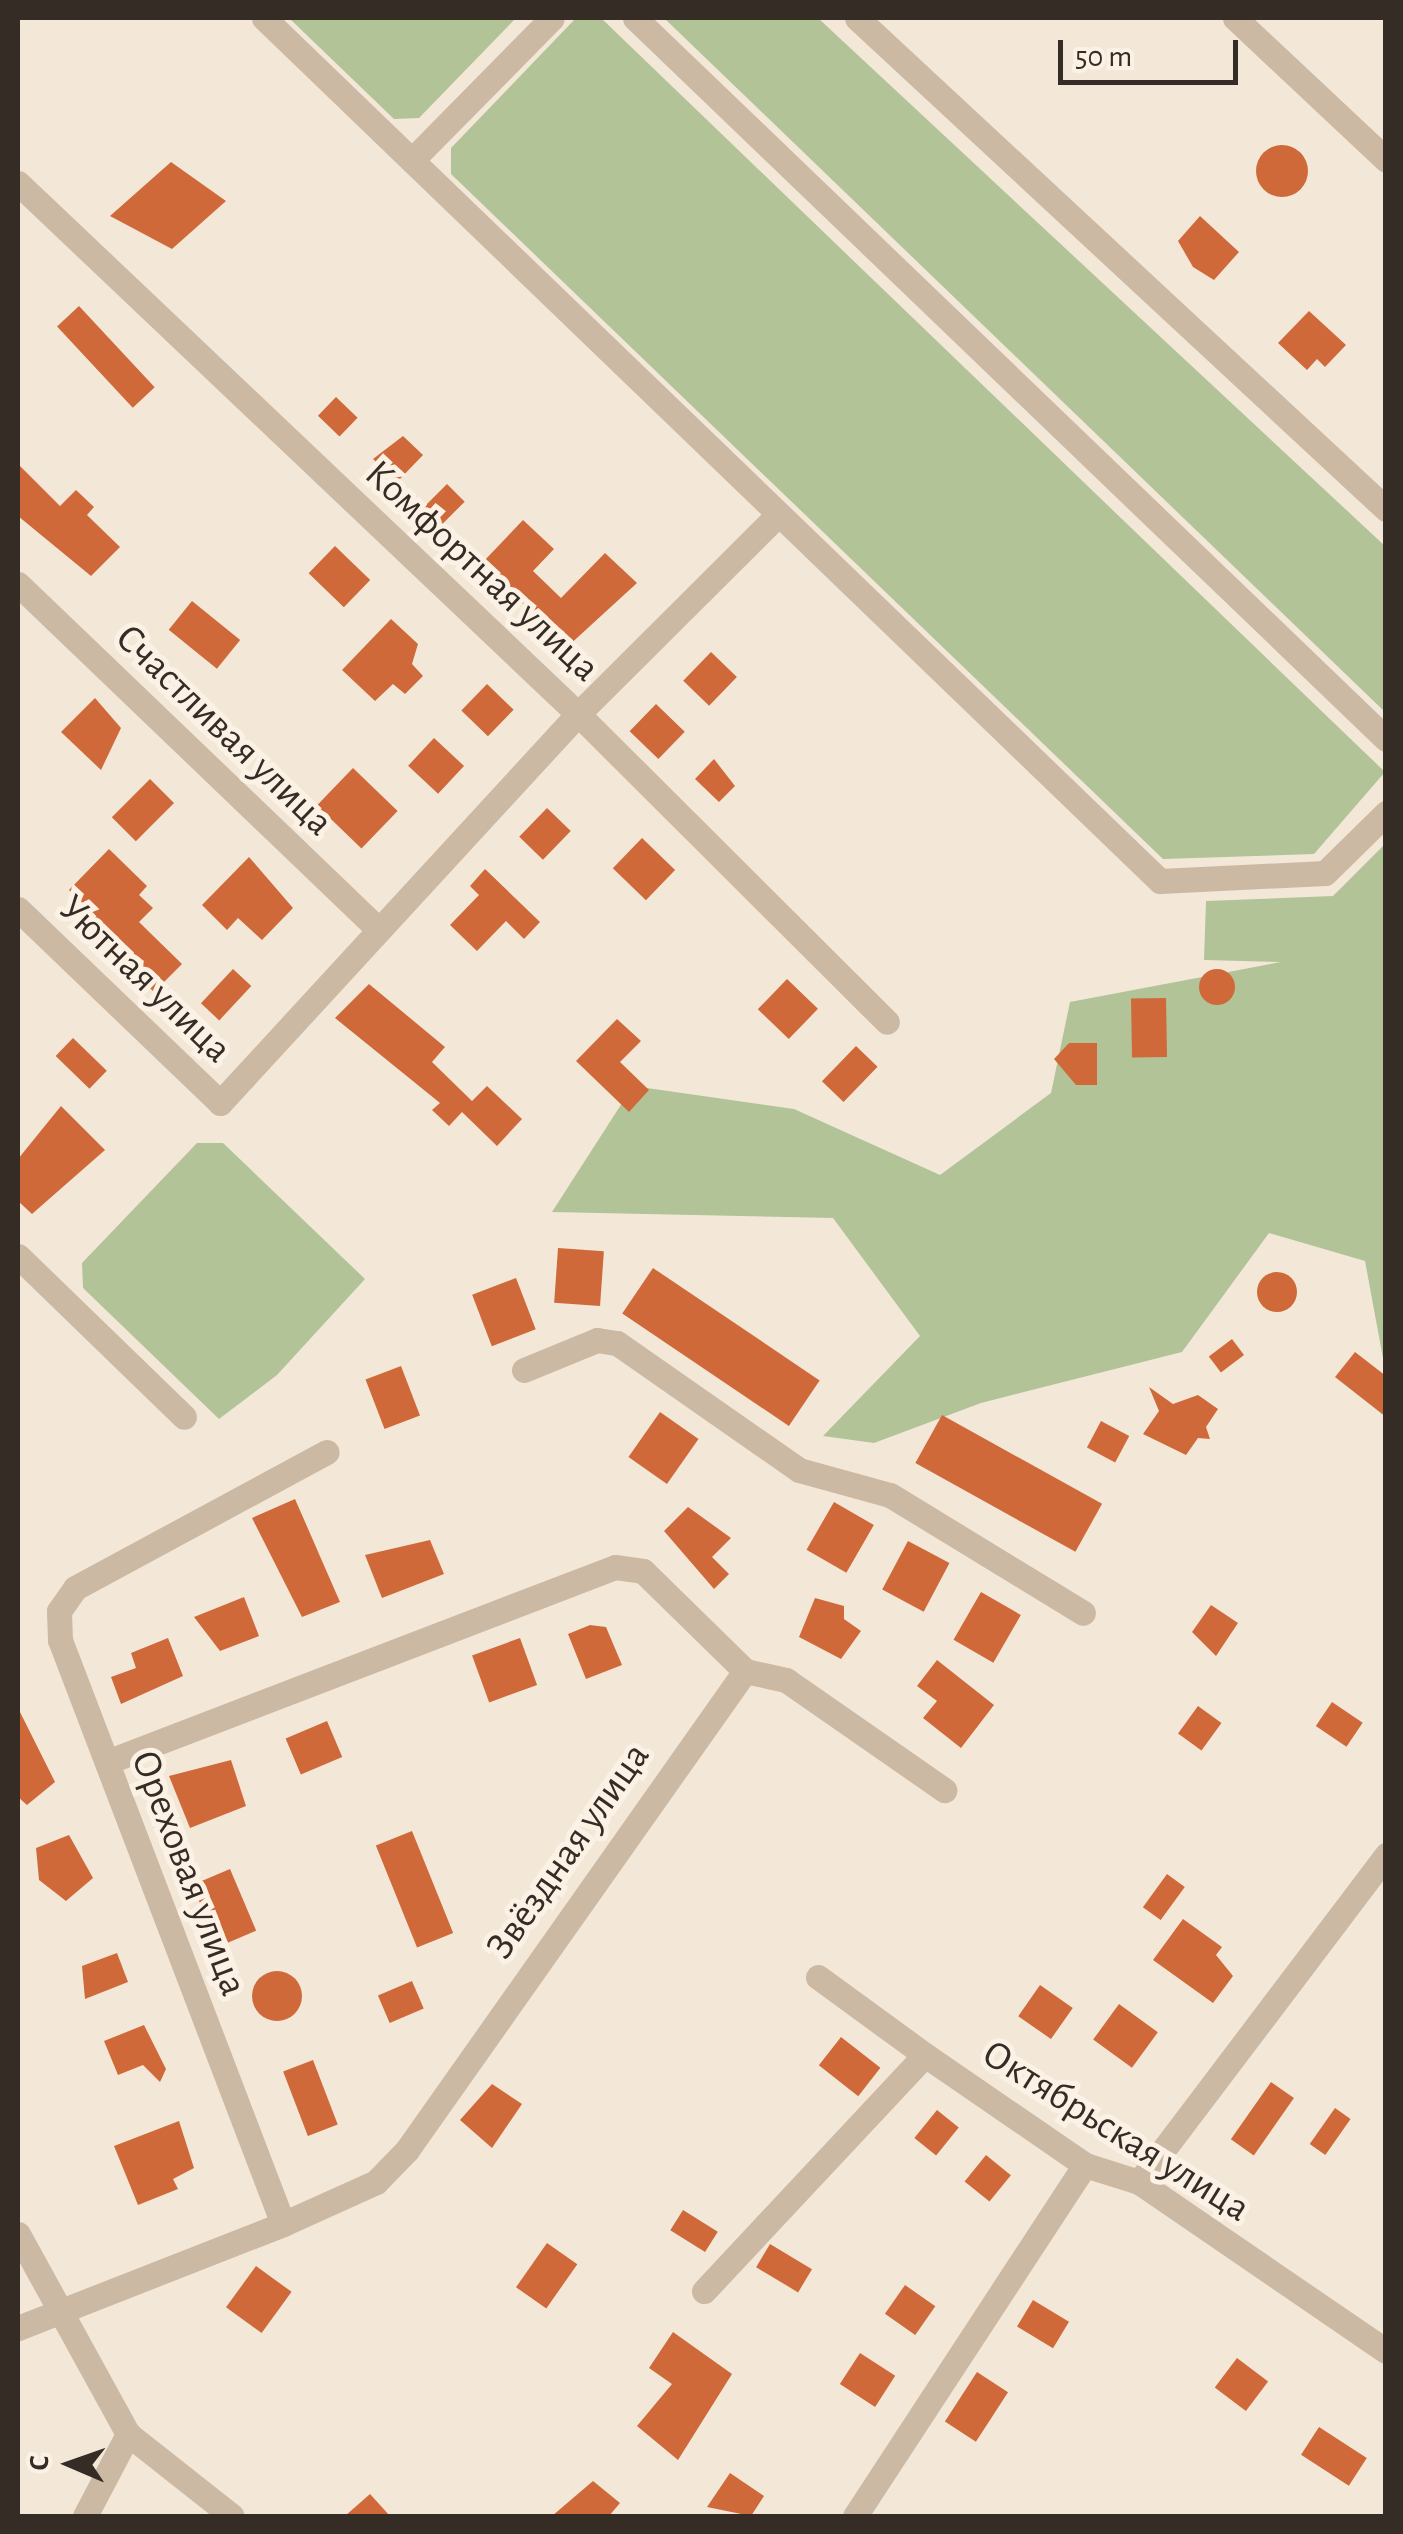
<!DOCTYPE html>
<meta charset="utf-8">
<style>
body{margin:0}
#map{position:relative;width:1403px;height:2534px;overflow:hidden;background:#f3e8d8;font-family:"Alegreya Sans",sans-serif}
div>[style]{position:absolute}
.green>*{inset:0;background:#b1c397}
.building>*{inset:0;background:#d0693a;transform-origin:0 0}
.round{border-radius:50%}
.minor>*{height:25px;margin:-12.5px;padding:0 12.5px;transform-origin:12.5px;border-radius:12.5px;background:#ccb9a3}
span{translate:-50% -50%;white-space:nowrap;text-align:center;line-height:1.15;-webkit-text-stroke:10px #fbf2e5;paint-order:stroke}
.street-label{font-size:40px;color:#362c26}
.frame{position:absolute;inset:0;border:20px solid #362c26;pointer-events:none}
.north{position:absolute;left:20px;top:2414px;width:100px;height:100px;-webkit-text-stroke:8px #fbf2e5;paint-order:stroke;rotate:272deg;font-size:28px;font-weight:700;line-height:40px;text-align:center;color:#362c26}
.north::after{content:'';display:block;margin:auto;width:35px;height:45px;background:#362c26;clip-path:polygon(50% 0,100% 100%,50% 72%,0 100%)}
.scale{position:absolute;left:1058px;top:40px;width:180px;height:45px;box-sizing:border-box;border:5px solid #362c26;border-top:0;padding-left:12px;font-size:30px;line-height:35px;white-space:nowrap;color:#362c26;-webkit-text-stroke:8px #fbf2e5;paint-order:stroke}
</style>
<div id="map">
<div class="green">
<i style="clip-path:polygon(289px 18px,516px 18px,419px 118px,394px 119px)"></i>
<i style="clip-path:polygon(576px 18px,601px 18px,1385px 772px,1314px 854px,1163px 859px,451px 174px,451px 148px)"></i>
<i style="clip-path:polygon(664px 18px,818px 18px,1385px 546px,1385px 712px)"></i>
<i style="clip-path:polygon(1385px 844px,1385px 1369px,1365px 1261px,1269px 1233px,1182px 1352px,981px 1403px,874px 1443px,823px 1436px,920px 1336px,833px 1218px,552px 1212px,633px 1086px,794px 1109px,940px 1175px,1051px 1093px,1070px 1002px,1281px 962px,1204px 960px,1206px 901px,1333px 896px)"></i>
<i style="clip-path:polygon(197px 1143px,223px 1143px,365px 1279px,277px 1375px,219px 1419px,83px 1288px,82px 1263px)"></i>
</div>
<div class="building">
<i class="round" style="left:1256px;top:145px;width:52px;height:52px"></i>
<i style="clip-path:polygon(171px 162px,226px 201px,172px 249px,110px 216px)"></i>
<i style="clip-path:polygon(1200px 216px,1239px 252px,1214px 280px,1193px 267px,1178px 241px)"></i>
<i style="left:79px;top:306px;width:111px;height:30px;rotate:47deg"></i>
<i style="clip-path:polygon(1309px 311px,1346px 345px,1325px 367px,1317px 359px,1307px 370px,1278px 343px)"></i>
<i style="left:336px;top:397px;width:30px;height:26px;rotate:44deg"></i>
<i style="clip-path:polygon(403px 436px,423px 455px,397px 482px,373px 459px)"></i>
<i style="clip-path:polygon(18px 464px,60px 506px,76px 490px,94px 507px,87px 515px,120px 547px,91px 576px,18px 516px)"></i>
<i style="left:447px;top:484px;width:25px;height:40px;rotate:45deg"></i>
<i style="clip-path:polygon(523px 520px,554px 549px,533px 571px,561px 598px,605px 553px,637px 583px,566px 648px,482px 563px)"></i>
<i style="left:335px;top:546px;width:49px;height:38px;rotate:44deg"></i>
<i style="left:192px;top:601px;width:62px;height:37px;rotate:39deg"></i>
<i style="clip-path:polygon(391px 619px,418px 644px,412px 664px,423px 676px,405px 694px,393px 684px,375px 701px,342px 670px)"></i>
<i style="left:711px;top:652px;width:36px;height:40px;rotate:44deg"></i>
<i style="left:487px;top:684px;width:37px;height:37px;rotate:44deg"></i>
<i style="clip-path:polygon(95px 698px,121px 728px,101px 770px,61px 732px)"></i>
<i style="left:656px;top:704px;width:40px;height:38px;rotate:44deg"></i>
<i style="left:434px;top:738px;width:41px;height:38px;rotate:43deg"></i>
<i style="clip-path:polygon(714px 759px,735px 786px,719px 802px,695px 779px)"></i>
<i style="left:353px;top:768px;width:62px;height:52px;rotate:44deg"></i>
<i style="left:150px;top:779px;width:34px;height:54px;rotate:45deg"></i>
<i style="left:547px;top:808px;width:33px;height:40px;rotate:44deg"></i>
<i style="left:642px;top:838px;width:46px;height:42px;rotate:44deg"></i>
<i style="clip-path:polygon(109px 849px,147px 886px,139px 895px,153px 908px,139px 922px,182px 964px,154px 992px,140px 979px,144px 961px,89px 921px,95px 915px,69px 890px)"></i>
<i style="clip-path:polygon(249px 857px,293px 908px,262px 940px,238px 918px,227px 930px,202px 905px)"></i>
<i style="clip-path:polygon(485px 869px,540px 922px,524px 939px,506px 921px,477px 951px,450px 925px,479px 895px,470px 886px)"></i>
<i class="round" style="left:1199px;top:969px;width:36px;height:36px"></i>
<i style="left:233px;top:969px;width:25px;height:47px;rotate:43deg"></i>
<i style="left:787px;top:979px;width:43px;height:42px;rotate:44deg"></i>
<i style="clip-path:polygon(369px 984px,445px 1047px,432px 1062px,472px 1101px,487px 1086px,522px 1119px,497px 1146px,462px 1112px,449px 1126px,432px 1110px,440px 1103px,335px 1018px)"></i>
<i style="left:1166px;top:998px;width:59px;height:35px;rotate:89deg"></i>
<i style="clip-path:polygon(617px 1019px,641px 1041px,620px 1062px,649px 1090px,629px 1112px,576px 1061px)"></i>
<i style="left:73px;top:1038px;width:47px;height:25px;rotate:44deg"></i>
<i style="clip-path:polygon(1069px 1043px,1097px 1043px,1097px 1085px,1076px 1085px,1054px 1059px)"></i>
<i style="left:856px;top:1046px;width:30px;height:49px;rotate:44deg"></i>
<i style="clip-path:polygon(61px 1106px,105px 1150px,32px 1214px,18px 1201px,18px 1159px)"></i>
<i style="left:558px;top:1248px;width:46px;height:55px;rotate:4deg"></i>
<i style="left:653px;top:1268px;width:201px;height:55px;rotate:34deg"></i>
<i class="round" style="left:1257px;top:1272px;width:40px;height:40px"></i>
<i style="left:516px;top:1278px;width:55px;height:47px;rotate:69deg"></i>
<i style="left:1232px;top:1339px;width:20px;height:29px;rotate:53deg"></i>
<i style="clip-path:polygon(1355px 1352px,1386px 1376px,1386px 1417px,1335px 1377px)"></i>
<i style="left:401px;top:1366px;width:53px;height:38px;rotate:69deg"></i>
<i style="clip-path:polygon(1149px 1387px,1173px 1404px,1198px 1395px,1218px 1409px,1206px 1427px,1210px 1439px,1198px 1438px,1186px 1455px,1143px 1434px,1159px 1411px)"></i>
<i style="left:660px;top:1412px;width:47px;height:55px;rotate:35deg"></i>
<i style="left:942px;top:1415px;width:183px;height:55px;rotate:29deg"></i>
<i style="left:1101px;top:1421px;width:32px;height:30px;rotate:28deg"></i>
<i style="clip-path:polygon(295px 1499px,340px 1602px,302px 1617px,252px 1518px)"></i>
<i style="left:834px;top:1502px;width:46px;height:55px;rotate:30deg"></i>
<i style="clip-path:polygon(688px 1507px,731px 1538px,712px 1557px,729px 1574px,714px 1589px,664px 1531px)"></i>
<i style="clip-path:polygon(430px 1540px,444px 1574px,382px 1598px,365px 1555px)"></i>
<i style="left:908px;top:1541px;width:47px;height:55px;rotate:28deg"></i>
<i style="left:981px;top:1592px;width:46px;height:55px;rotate:30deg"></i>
<i style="clip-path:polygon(244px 1597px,259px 1636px,220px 1651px,194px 1617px)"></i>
<i style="clip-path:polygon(815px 1598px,844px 1606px,844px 1619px,861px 1631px,841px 1659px,799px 1637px)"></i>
<i style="clip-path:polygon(1211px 1605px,1238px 1623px,1216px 1656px,1192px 1632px)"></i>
<i style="clip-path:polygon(590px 1625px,606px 1627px,622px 1665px,586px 1679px,568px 1634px)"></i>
<i style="clip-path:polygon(168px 1638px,183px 1676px,121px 1704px,111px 1677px,136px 1668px,131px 1653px)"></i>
<i style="left:520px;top:1638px;width:50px;height:51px;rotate:70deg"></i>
<i style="clip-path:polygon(937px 1660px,994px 1705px,961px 1748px,923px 1718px,937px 1701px,917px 1686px)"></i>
<i style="left:1332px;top:1702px;width:37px;height:29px;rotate:34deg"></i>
<i style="left:1198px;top:1706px;width:29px;height:34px;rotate:36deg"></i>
<i style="clip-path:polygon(18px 1708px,55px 1782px,27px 1805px,18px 1797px)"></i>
<i style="left:327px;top:1721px;width:39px;height:45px;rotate:67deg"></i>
<i style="clip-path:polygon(231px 1760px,246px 1806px,190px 1828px,169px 1776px)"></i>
<i style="left:412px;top:1831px;width:110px;height:39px;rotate:68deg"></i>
<i style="clip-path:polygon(69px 1835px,93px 1878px,66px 1901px,39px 1880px,36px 1848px)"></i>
<i style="left:230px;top:1869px;width:67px;height:41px;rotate:67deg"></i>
<i style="left:1167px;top:1874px;width:22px;height:41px;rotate:36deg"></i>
<i style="clip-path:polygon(1183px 1919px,1222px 1947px,1216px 1955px,1233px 1976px,1213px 2003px,1153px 1960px)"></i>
<i style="clip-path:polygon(117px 1953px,128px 1982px,85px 1999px,82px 1966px)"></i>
<i class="round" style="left:252px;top:1971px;width:50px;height:50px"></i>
<i style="left:412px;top:1981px;width:30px;height:37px;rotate:67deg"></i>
<i style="left:1040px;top:1985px;width:40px;height:38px;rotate:35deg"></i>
<i style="left:1119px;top:2004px;width:48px;height:44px;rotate:36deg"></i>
<i style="clip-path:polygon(144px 2025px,166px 2069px,160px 2082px,143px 2065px,118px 2075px,104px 2041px)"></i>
<i style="left:841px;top:2037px;width:50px;height:36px;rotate:38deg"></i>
<i style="left:313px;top:2060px;width:69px;height:32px;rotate:69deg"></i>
<i style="left:1271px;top:2082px;width:28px;height:70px;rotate:35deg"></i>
<i style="clip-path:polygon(492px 2084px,522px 2104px,492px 2148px,460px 2120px)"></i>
<i style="left:1335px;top:2108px;width:19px;height:44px;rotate:35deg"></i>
<i style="left:937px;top:2110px;width:28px;height:36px;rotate:39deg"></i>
<i style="clip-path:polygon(179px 2121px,194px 2168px,173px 2179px,178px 2189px,138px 2205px,114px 2146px)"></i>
<i style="left:986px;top:2155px;width:32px;height:34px;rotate:39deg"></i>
<i style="left:683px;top:2210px;width:41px;height:24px;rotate:32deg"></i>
<i style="left:547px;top:2243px;width:37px;height:54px;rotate:35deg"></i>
<i style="left:770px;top:2244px;width:49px;height:27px;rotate:31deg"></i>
<i style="left:256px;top:2266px;width:44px;height:51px;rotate:36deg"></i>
<i style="left:905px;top:2285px;width:37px;height:35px;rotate:35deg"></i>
<i style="left:1033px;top:2300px;width:42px;height:31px;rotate:31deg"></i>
<i style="clip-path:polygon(673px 2332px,732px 2374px,678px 2460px,637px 2426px,672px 2384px,649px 2368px)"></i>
<i style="left:860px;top:2353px;width:42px;height:37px;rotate:33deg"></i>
<i style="left:1237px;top:2358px;width:39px;height:37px;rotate:37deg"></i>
<i style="left:977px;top:2372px;width:37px;height:59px;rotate:33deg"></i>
<i style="left:1319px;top:2427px;width:57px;height:33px;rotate:33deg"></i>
<i style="clip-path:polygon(730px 2473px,764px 2496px,751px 2516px,707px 2507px)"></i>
<i style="clip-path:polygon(593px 2481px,620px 2503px,609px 2516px,552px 2516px)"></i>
<i style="clip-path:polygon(370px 2494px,390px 2516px,345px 2516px)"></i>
</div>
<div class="minor">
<i style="left:264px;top:18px;width:1244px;rotate:43.93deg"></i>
<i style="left:1160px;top:881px;width:165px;rotate:-2.8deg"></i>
<i style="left:1325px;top:873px;width:86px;rotate:-44.5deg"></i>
<i style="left:635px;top:18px;width:1041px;rotate:43.83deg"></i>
<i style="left:857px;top:18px;width:722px;rotate:42.87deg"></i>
<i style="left:1235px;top:18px;width:207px;rotate:43.2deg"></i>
<i style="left:412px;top:160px;width:199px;rotate:-45.4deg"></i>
<i style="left:18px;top:183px;width:772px;rotate:43.48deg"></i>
<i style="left:578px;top:714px;width:436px;rotate:44.9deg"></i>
<i style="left:18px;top:584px;width:500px;rotate:43.78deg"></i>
<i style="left:18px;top:909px;width:280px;rotate:43.8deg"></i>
<i style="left:220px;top:1103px;width:529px;rotate:-47.38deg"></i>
<i style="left:578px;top:714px;width:282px;rotate:-44.9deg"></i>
<i style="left:18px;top:1256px;width:231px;rotate:44.1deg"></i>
<i style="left:524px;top:1370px;width:79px;rotate:-22.3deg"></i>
<i style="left:597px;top:1340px;width:20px;rotate:9deg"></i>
<i style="left:617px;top:1343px;width:222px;rotate:34.9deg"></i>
<i style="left:799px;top:1470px;width:94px;rotate:15.4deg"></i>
<i style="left:890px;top:1495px;width:226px;rotate:31.4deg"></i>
<i style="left:107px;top:1762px;width:544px;rotate:-21deg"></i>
<i style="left:615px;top:1567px;width:28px;rotate:8deg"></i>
<i style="left:643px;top:1571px;width:143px;rotate:44.4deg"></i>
<i style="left:818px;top:1977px;width:132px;rotate:36.1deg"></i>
<i style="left:1139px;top:2182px;width:410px;rotate:-52.9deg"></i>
<i style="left:283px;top:2224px;width:102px;rotate:-24.3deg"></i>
<i style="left:376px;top:2182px;width:45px;rotate:-45.9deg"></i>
<i style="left:407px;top:2150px;width:586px;rotate:-54.79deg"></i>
<i style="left:745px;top:1671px;width:42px;rotate:12.4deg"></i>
<i style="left:786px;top:1680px;width:193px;rotate:34.8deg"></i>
<i style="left:18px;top:2234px;width:228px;rotate:61.2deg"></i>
<i style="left:128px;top:2434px;width:132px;rotate:38.3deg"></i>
<i style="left:704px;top:2291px;width:323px;rotate:-46.9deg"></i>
<i style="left:925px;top:2055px;width:194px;rotate:34.5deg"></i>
<i style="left:1085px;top:2165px;width:57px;rotate:17.5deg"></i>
<i style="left:1139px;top:2182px;width:299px;rotate:34.4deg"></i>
<i style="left:18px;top:2328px;width:285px;rotate:-21.4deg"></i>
<i style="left:283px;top:2224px;width:625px;rotate:-110.9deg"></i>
<i style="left:60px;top:1640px;width:29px;rotate:-92deg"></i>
<i style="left:59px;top:1611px;width:28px;rotate:-55deg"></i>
<i style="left:75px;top:1588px;width:286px;rotate:-28.4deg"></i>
<i style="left:85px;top:2516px;width:93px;rotate:-62.3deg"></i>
<i style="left:855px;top:2516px;width:420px;rotate:-56.8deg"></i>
</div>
<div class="street-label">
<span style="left:482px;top:571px;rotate:43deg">Комфортная улица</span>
<span style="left:224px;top:730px;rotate:44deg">Счастливая улица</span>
<span style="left:145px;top:979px;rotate:44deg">Уютная улица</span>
<span style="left:568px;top:1851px;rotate:-55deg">Звёздная улица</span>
<span style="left:189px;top:1873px;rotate:69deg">Ореховая улица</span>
<span style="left:1116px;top:2131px;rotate:32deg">Октябрьская улица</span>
</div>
<div class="frame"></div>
<div class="north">С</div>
<div class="scale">50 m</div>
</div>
